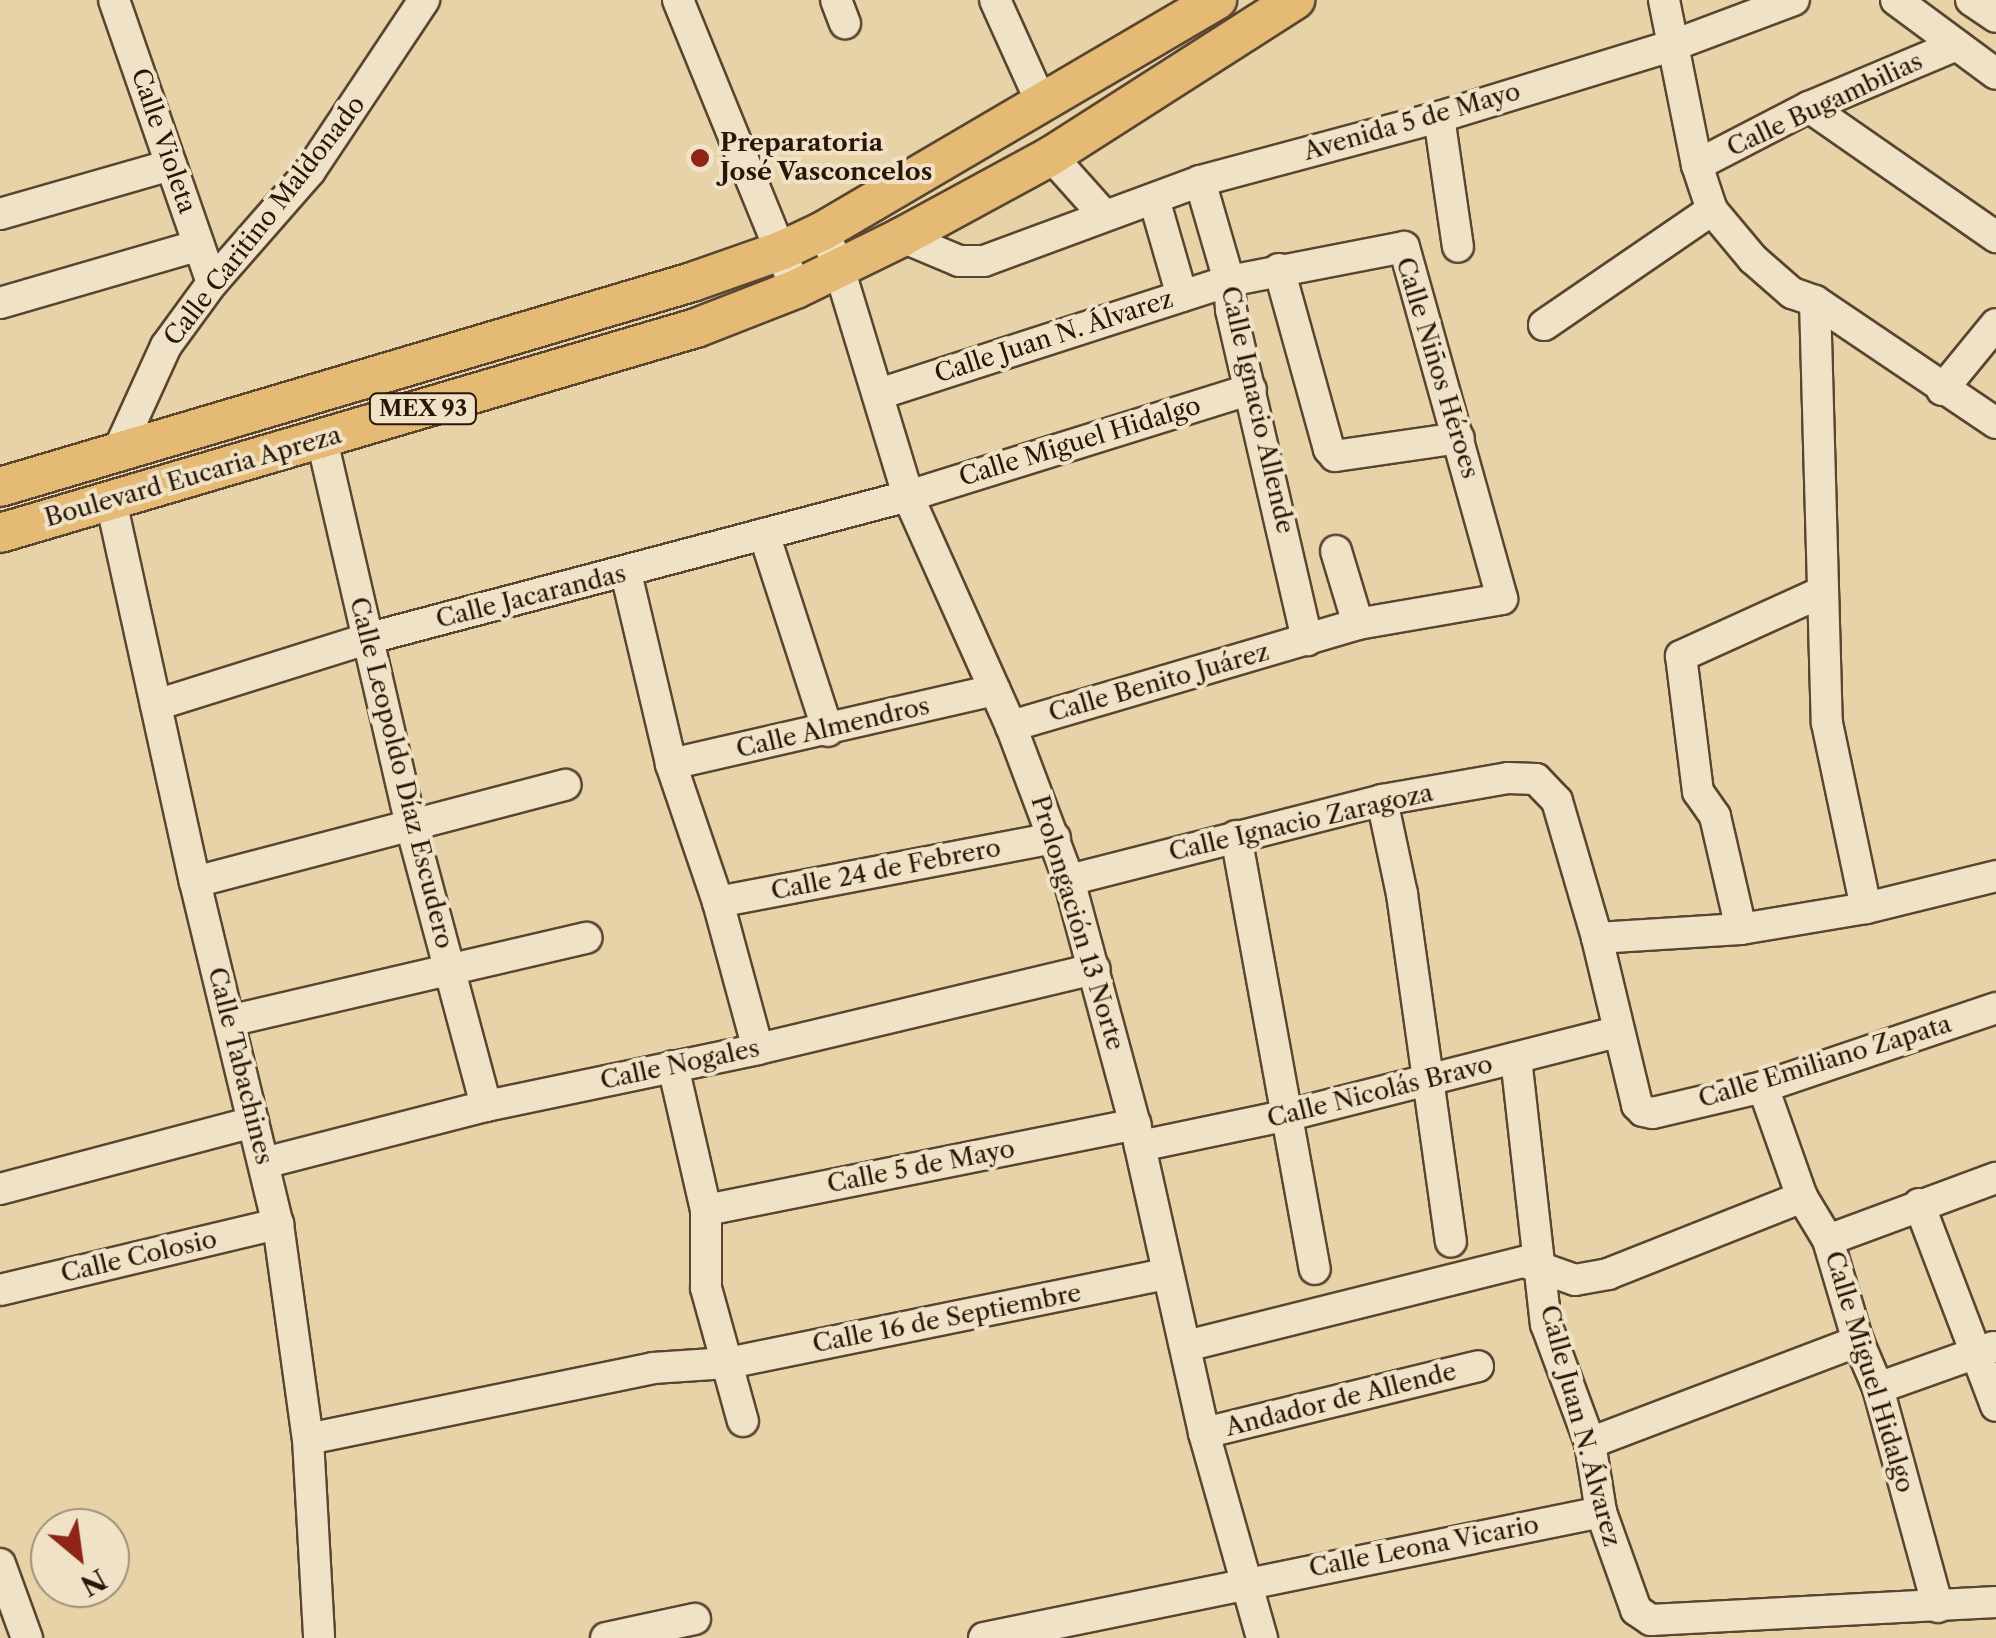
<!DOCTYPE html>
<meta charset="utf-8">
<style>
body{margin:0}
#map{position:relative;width:1996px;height:1638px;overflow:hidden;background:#e7d3a7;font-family:"Libre Caslon Text",serif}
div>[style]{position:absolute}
.roads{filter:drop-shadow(2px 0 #594530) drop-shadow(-2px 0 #594530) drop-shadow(0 2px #594530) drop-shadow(0 -2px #594530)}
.minor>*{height:30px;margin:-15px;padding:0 15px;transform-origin:15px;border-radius:15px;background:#efe2c6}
.major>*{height:38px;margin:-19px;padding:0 19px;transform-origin:19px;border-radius:19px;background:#e4ba74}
.dots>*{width:28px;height:28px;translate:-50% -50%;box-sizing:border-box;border:5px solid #efe2c6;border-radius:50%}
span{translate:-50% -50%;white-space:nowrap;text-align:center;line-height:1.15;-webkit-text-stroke:8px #efe2c6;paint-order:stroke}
.shield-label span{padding:2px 8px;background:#efe2c6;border:2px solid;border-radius:8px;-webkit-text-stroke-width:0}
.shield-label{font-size:22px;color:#2a1608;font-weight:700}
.street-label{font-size:25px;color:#2a1608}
.poi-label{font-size:25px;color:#2a1608;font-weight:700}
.left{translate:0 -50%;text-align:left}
.north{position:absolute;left:30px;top:1508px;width:100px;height:100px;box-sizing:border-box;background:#efe2c6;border:2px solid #a0907a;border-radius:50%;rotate:151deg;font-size:28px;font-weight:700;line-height:40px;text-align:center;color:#2a1608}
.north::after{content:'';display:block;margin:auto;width:35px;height:45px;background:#8f2418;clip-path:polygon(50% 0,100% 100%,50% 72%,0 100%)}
</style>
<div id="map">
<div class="roads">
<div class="minor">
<i style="left:114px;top:0;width:299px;rotate:70.9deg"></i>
<i style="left:678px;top:0;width:312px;rotate:67.8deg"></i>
<i style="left:836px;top:0;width:25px;rotate:69deg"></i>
<i style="left:995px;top:0;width:114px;rotate:65.7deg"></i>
<i style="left:1664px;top:0;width:168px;rotate:78.7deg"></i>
<i style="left:1697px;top:165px;width:47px;rotate:71.6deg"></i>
<i style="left:1712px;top:210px;width:64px;rotate:50.1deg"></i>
<i style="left:1753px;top:259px;width:52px;rotate:41.1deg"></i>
<i style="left:1792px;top:293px;width:24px;rotate:19deg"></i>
<i style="left:1815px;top:301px;width:218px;rotate:34deg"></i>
<i style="left:1896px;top:0;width:124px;rotate:36.5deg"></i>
<i style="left:1971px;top:0;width:30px;rotate:34deg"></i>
<i style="left:1809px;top:107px;width:228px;rotate:34.8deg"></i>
<i style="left:1439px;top:117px;width:131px;rotate:81.7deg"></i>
<i style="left:1051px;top:156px;width:79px;rotate:48.1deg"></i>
<i style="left:1697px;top:165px;width:126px;rotate:-27.4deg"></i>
<i style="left:1809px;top:107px;width:157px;rotate:-22.8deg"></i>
<i style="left:1200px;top:181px;width:104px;rotate:73.8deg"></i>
<i style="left:1229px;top:281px;width:29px;rotate:86deg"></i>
<i style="left:1231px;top:310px;width:339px;rotate:77deg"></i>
<i style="left:1154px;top:199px;width:101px;rotate:73.9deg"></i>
<i style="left:0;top:214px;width:178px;rotate:-16deg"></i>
<i style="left:823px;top:231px;width:37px;rotate:66deg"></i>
<i style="left:838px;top:265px;width:241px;rotate:73.1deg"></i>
<i style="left:908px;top:496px;width:252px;rotate:65.9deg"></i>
<i style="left:1011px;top:726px;width:165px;rotate:69.4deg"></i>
<i style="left:1069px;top:880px;width:253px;rotate:74.9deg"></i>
<i style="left:1135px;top:1124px;width:317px;rotate:77.4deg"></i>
<i style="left:1204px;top:1433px;width:213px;rotate:74.2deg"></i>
<i style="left:902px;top:237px;width:62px;rotate:22.8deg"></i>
<i style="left:959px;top:261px;width:25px"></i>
<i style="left:984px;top:261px;width:230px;rotate:-20.3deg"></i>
<i style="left:1200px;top:181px;width:247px;rotate:-15deg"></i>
<i style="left:1439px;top:117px;width:246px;rotate:-17deg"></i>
<i style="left:1674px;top:45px;width:128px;rotate:-20.6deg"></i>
<i style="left:1279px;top:269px;width:187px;rotate:74.5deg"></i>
<i style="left:1329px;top:449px;width:9px;rotate:49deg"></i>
<i style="left:1335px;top:456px;width:125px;rotate:-8.3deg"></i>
<i style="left:1815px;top:301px;width:422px;rotate:88.4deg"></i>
<i style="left:1827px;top:723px;width:189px;rotate:78.1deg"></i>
<i style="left:0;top:303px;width:207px;rotate:-16.2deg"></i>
<i style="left:1544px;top:325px;width:204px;rotate:-34.4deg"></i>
<i style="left:1942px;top:390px;width:85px;rotate:-50.7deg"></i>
<i style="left:879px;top:394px;width:368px;rotate:-17.9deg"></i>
<i style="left:1229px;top:281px;width:178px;rotate:-11deg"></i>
<i style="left:1404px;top:247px;width:365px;rotate:74.4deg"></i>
<i style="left:1502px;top:599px;width:146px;rotate:170.2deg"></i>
<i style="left:1358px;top:624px;width:362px;rotate:163.6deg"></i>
<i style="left:322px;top:440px;width:392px;rotate:77deg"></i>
<i style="left:410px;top:822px;width:294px;rotate:75deg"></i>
<i style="left:119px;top:449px;width:113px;rotate:-65.5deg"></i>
<i style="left:166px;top:346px;width:78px;rotate:-53.9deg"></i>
<i style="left:212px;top:283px;width:149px;rotate:-48.8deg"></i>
<i style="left:310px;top:171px;width:206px;rotate:-56.3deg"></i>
<i style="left:111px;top:501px;width:390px;rotate:77.6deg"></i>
<i style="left:195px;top:882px;width:352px;rotate:76.4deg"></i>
<i style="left:278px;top:1224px;width:217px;rotate:82.1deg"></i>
<i style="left:308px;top:1439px;width:199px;rotate:86.8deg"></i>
<i style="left:764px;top:534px;width:207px;rotate:72deg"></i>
<i style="left:1336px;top:551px;width:76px;rotate:73.2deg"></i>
<i style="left:626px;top:573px;width:196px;rotate:76.7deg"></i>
<i style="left:671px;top:764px;width:146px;rotate:71.2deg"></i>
<i style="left:718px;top:902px;width:152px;rotate:74.8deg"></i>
<i style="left:156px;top:705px;width:220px;rotate:-17.4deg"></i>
<i style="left:366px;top:639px;width:561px;rotate:-14.78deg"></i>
<i style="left:908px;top:496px;width:359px;rotate:-17.3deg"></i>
<i style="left:671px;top:764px;width:332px;rotate:-12.9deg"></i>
<i style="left:1382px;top:800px;width:96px;rotate:78deg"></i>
<i style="left:1402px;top:894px;width:351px;rotate:82deg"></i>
<i style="left:1236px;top:836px;width:440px;rotate:79.7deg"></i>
<i style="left:1069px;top:880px;width:323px;rotate:-14.3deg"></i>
<i style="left:1382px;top:800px;width:128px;rotate:-9.9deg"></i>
<i style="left:1508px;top:778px;width:28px;rotate:2deg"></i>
<i style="left:1536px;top:779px;width:30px;rotate:46deg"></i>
<i style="left:1557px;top:801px;width:143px;rotate:73.7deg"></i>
<i style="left:1597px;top:938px;width:172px;rotate:76.5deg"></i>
<i style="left:1637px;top:1105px;width:8px;rotate:45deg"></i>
<i style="left:1643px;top:1111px;width:10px;rotate:11deg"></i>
<i style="left:1653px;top:1113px;width:113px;rotate:-13.3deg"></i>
<i style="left:1763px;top:1087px;width:246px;rotate:-18.7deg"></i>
<i style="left:195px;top:882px;width:383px;rotate:-14.7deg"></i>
<i style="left:718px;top:902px;width:343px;rotate:-10.8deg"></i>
<i style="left:1741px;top:929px;width:116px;rotate:-103deg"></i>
<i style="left:1715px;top:816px;width:29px;rotate:-125deg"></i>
<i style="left:1698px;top:792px;width:137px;rotate:-97.1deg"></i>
<i style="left:1681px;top:656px;width:155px;rotate:-24.4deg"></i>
<i style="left:1597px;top:938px;width:144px;rotate:-3.6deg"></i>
<i style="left:1741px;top:929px;width:127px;rotate:-9.5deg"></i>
<i style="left:1866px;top:908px;width:134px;rotate:-13.8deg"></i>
<i style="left:229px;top:1021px;width:367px;rotate:-13.1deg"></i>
<i style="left:1516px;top:1058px;width:268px;rotate:83.6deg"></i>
<i style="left:1546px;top:1324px;width:127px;rotate:69.7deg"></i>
<i style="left:1590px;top:1443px;width:70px;rotate:80.9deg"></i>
<i style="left:1601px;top:1512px;width:104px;rotate:70.3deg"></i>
<i style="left:1636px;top:1610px;width:18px;rotate:34deg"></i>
<i style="left:1651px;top:1620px;width:345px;rotate:-3deg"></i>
<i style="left:673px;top:1066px;width:148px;rotate:77.1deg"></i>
<i style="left:706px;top:1210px;width:78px;rotate:90deg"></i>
<i style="left:706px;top:1288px;width:138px;rotate:74.5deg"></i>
<i style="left:1763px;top:1087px;width:117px;rotate:70.5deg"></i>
<i style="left:1802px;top:1197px;width:50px;rotate:58.8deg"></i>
<i style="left:1828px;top:1240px;width:105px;rotate:73.5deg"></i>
<i style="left:1858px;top:1341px;width:51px;rotate:66.9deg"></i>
<i style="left:1878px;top:1388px;width:227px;rotate:74.7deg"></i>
<i style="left:1140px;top:1146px;width:152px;rotate:-11.8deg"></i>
<i style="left:1289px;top:1115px;width:339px;rotate:-14.2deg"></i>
<i style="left:264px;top:1163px;width:229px;rotate:-14.4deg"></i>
<i style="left:486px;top:1106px;width:278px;rotate:-11.8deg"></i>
<i style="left:758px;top:1049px;width:346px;rotate:-13.4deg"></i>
<i style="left:0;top:1189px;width:262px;rotate:-14.8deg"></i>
<i style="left:1919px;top:1204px;width:216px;rotate:69.1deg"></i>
<i style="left:706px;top:1210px;width:438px;rotate:-11.3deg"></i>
<i style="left:1828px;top:1240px;width:179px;rotate:-20.3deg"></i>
<i style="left:0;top:1290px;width:286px;rotate:-13.4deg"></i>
<i style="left:1186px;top:1346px;width:348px;rotate:-14deg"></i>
<i style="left:1524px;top:1262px;width:54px;rotate:19.4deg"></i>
<i style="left:1575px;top:1280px;width:34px;rotate:-10deg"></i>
<i style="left:1608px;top:1274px;width:209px;rotate:-21.6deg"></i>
<i style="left:1878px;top:1388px;width:122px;rotate:-19.6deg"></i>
<i style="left:1204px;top:1433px;width:282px;rotate:-13.7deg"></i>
<i style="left:308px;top:1439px;width:352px;rotate:-11.6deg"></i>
<i style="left:653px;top:1368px;width:75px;rotate:-3.8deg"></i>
<i style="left:728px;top:1363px;width:448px;rotate:-11.5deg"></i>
<i style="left:1590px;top:1443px;width:287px;rotate:-20.8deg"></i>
<i style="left:0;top:1564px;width:79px;rotate:70deg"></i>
<i style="left:606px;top:1638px;width:91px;rotate:-12.1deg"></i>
<i style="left:984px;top:1638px;width:630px;rotate:-11.54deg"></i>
</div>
<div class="major">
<i style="left:0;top:487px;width:722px;rotate:-16.5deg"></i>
<i style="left:692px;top:282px;width:96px;rotate:-19.4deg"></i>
<i style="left:783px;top:250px;width:44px;rotate:-25.4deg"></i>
<i style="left:823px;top:231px;width:457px;rotate:-30.4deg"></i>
<i style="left:0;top:533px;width:726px;rotate:-16.41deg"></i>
<i style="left:696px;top:328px;width:107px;rotate:-21.3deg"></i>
<i style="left:796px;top:289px;width:118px;rotate:-26.1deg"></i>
<i style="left:902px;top:237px;width:170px;rotate:-28.5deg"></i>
<i style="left:1051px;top:156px;width:290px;rotate:-32.6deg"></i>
</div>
</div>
<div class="dots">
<i style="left:700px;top:158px;background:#8f2418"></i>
</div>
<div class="shield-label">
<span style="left:423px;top:409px">MEX 93</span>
</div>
<div class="street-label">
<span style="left:1825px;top:105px;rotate:-25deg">Calle Bugambilias</span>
<span style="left:1412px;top:122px;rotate:-16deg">Avenida 5 de Mayo</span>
<span style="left:163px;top:141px;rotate:71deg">Calle Violeta</span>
<span style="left:265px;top:221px;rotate:-52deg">Calle Caritino Maldonado</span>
<span style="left:1054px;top:337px;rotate:-18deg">Calle Juan N. Álvarez</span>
<span style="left:1437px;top:368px;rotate:73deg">Calle Niños Héroes</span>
<span style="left:1257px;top:410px;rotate:77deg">Calle Ignacio Allende</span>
<span style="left:1080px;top:442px;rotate:-17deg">Calle Miguel Hidalgo</span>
<span style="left:193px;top:477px;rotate:-16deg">Boulevard Eucaria Apreza</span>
<span style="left:531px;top:597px;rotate:-14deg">Calle Jacarandas</span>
<span style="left:1159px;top:683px;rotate:-16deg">Calle Benito Juárez</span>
<span style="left:833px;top:728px;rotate:-13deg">Calle Almendros</span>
<span style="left:401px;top:773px;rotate:76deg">Calle Leopoldo Díaz Escudero</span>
<span style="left:1301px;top:823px;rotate:-13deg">Calle Ignacio Zaragoza</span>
<span style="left:886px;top:870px;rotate:-11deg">Calle 24 de Febrero</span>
<span style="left:1077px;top:923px;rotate:73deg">Prolongación 13 Norte</span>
<span style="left:1825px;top:1062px;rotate:-17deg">Calle Emiliano Zapata</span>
<span style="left:680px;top:1065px;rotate:-12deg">Calle Nogales</span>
<span style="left:240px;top:1066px;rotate:76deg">Calle Tabachines</span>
<span style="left:1380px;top:1092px;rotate:-14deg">Calle Nicolás Bravo</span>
<span style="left:921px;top:1167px;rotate:-11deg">Calle 5 de Mayo</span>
<span style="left:139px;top:1257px;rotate:-13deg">Calle Colosio</span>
<span style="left:947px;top:1319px;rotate:-11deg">Calle 16 de Septiembre</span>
<span style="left:1869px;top:1372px;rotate:73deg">Calle Miguel Hidalgo</span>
<span style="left:1341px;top:1400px;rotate:-14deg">Andador de Allende</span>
<span style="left:1580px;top:1426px;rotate:75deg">Calle Juan N. Álvarez</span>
<span style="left:1424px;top:1547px;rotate:-11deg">Calle Leona Vicario</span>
</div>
<div class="poi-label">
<span class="left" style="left:720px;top:158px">Preparatoria<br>José Vasconcelos</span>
</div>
<div class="north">N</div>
</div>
